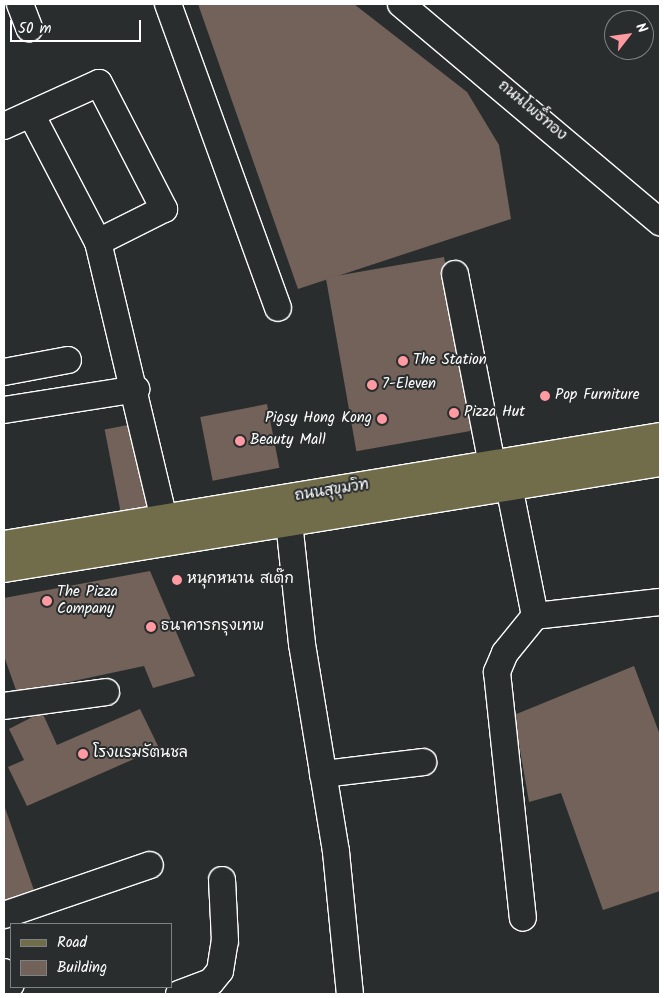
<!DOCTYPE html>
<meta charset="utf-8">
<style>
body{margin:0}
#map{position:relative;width:664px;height:998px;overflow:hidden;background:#2a2d2e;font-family:Kalam,"Playpen Sans Thai",sans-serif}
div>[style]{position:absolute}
.building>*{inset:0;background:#726259;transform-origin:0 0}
.roads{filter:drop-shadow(1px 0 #fff) drop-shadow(-1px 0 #fff) drop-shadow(0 1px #fff) drop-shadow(0 -1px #fff)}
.minor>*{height:26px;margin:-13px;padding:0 13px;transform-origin:13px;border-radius:13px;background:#2a2d2e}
.major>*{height:28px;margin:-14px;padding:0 14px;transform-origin:14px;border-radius:14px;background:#716d4b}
.dots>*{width:14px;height:14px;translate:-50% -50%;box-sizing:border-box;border:2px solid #2a2d2e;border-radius:50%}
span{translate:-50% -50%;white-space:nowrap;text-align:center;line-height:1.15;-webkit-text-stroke:4px #2a2d2e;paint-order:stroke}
.street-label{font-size:15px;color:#fff}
.poi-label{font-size:15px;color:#fff}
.left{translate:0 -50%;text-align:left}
.right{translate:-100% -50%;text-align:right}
.frame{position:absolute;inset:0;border:5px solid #fff;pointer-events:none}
.legend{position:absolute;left:10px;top:923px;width:162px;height:65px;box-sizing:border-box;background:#2a2d2e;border:1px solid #7f8182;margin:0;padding:6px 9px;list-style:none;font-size:15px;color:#fff}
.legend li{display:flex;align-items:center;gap:10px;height:25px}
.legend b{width:25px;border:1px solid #7f8182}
.north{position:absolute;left:604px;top:10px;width:50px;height:50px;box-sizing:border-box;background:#2a2d2e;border:1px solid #7f8182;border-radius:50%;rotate:60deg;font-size:14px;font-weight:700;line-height:20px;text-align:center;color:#fff}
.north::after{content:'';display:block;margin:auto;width:18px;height:22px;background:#ff9aa2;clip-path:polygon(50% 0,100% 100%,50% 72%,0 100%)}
.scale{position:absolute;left:10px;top:20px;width:131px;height:22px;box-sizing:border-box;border:2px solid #fff;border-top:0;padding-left:6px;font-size:15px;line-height:18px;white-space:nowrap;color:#fff;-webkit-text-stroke:4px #2a2d2e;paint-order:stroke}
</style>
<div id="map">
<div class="building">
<i style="clip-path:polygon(198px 4px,354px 4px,467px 92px,499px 145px,511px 219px,298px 289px)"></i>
<i style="left:444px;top:257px;width:176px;height:120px;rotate:80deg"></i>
<i style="left:267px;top:404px;width:65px;height:68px;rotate:79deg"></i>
<i style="left:138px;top:423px;width:89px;height:34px;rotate:79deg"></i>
<i style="clip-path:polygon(150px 571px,195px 676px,153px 688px,144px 666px,17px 693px,4px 656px,4px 598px)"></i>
<i style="clip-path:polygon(634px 666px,660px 735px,660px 891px,603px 910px,561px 793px,529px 802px,514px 715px)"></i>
<i style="clip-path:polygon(140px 709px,159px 748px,27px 806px,8px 767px,24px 760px,9px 729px,42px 712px,57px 745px)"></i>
<i style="clip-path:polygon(4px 805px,36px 896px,4px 906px)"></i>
</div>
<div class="roads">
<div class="minor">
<i style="left:20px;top:4px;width:26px;rotate:69deg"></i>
<i style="left:168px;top:4px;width:323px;rotate:70.1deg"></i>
<i style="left:401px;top:4px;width:339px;rotate:40.1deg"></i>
<i style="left:31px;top:114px;width:144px;rotate:62.4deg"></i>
<i style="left:98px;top:242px;width:284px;rotate:76.6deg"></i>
<i style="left:4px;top:126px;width:104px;rotate:-24.4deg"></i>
<i style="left:99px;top:83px;width:142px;rotate:62.7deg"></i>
<i style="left:164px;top:209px;width:74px;rotate:153.4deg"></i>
<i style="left:455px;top:274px;width:194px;rotate:79deg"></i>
<i style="left:4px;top:372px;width:65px;rotate:-10.6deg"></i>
<i style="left:4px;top:410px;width:134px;rotate:-9deg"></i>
<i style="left:509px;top:486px;width:133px;rotate:78.7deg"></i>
<i style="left:535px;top:616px;width:48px;rotate:129deg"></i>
<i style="left:505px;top:653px;width:21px;rotate:113deg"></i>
<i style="left:497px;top:672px;width:247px;rotate:84deg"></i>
<i style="left:289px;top:522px;width:123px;rotate:83.9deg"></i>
<i style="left:302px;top:644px;width:211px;rotate:80.7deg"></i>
<i style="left:336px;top:852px;width:143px;rotate:84.4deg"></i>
<i style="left:535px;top:616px;width:126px;rotate:-6.4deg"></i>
<i style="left:4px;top:706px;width:103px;rotate:-7.8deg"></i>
<i style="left:323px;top:774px;width:101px;rotate:-6.8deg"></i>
<i style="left:4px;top:915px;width:154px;rotate:-18.9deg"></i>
<i style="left:4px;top:972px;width:14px;rotate:60deg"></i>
<i style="left:179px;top:994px;width:34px;rotate:-21deg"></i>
<i style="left:211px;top:982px;width:14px;rotate:-51deg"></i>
<i style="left:220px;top:971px;width:30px;rotate:-81deg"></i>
<i style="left:225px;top:941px;width:61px;rotate:-92.8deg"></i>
</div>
<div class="major">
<i style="left:4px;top:545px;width:665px;rotate:-9.35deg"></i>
<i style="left:4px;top:568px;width:665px;rotate:-9.18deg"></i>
</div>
</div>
<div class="dots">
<i style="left:403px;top:361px;background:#ff9aa2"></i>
<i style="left:372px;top:385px;background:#ff9aa2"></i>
<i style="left:545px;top:396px;background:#ff9aa2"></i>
<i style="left:454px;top:413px;background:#ff9aa2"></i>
<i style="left:382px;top:419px;background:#ff9aa2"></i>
<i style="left:240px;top:441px;background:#ff9aa2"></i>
<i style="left:177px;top:580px;background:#ff9aa2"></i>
<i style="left:47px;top:601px;background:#ff9aa2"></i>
<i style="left:151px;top:627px;background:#ff9aa2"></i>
<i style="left:83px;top:754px;background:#ff9aa2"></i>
</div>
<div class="street-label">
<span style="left:532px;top:111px;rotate:40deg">ถนนโพธิ์ทอง</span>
<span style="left:332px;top:491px;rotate:-9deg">ถนนสุขุมวิท</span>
</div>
<div class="poi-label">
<span class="left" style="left:413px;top:361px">The Station</span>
<span class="left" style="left:382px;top:385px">7-Eleven</span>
<span class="left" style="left:555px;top:396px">Pop Furniture</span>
<span class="left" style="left:464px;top:413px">Pizza Hut</span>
<span class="right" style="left:372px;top:419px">Pigsy Hong Kong</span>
<span class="left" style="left:250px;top:441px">Beauty Mall</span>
<span class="left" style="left:187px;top:580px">หนุกหนาน สเต๊ก</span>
<span class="left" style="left:57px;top:601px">The Pizza<br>Company</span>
<span class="left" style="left:161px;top:627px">ธนาคารกรุงเทพ</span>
<span class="left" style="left:93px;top:754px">โรงแรมรัตนชล</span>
</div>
<div class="frame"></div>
<ul class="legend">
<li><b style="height:6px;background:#716d4b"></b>Road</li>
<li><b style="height:14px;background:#726259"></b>Building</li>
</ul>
<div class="north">N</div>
<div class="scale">50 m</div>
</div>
